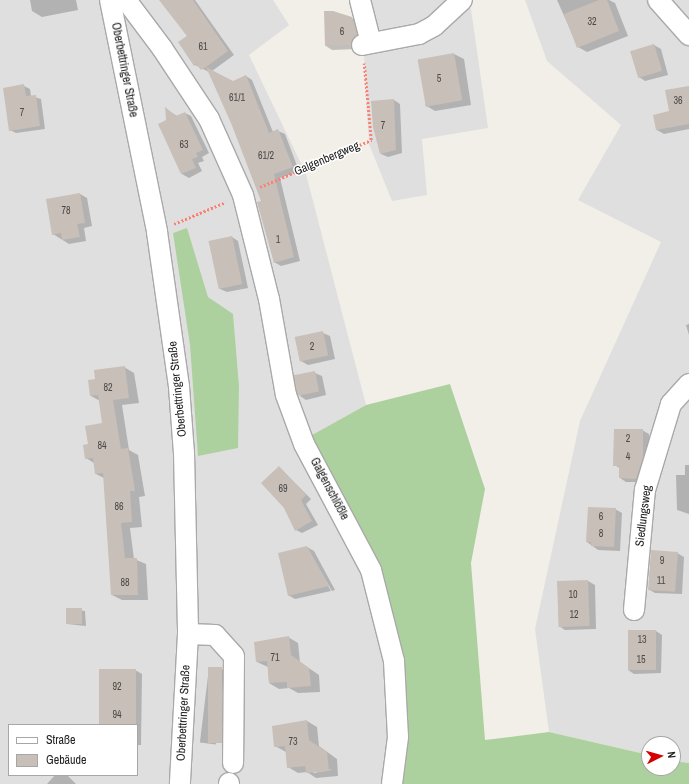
<!DOCTYPE html>
<meta charset="utf-8">
<style>
body{margin:0}
#map{position:relative;width:689px;height:784px;overflow:hidden;background:#f2efe9;font-family:"Archivo Narrow",sans-serif}
div>[style]{position:absolute}
.residential>*{inset:0;background:#e0dfdf}
.forest>*{inset:0;background:#add19e}
.shadow>*{inset:0;background:#0003;transform-origin:0 0}
.building>*{inset:0;background:#c7bfb8;transform-origin:0 0}
.path>*{height:2.5px;margin-top:-1.25px;transform-origin:0;background:repeating-linear-gradient(90deg,#fa8072 0 2px,transparent 0 4px)}
.roads{filter:drop-shadow(1px 0 #a9a9a9) drop-shadow(-1px 0 #a9a9a9) drop-shadow(0 1px #a9a9a9) drop-shadow(0 -1px #a9a9a9)}
.minor>*{height:20px;margin:-10px;padding:0 10px;transform-origin:10px;border-radius:10px;background:#fff}
span{translate:-50% -50%;white-space:nowrap;text-align:center;line-height:1.15;-webkit-text-stroke:3px #fff;paint-order:stroke}
.number-label{font-size:10px;color:#4b4948}
.number-label span{-webkit-text-stroke-width:0}
.street-label{font-size:12px;color:#222}
.legend{position:absolute;left:8px;top:724px;width:130px;height:52px;box-sizing:border-box;background:#fff;border:1px solid #a7a7a7;margin:0;padding:5px 7px;list-style:none;font-size:12px;color:#222}
.legend li{display:flex;align-items:center;gap:8px;height:20px}
.legend b{width:20px;border:1px solid #a7a7a7}
.north{position:absolute;left:641px;top:736px;width:40px;height:40px;box-sizing:border-box;background:#fff;border:1px solid #a7a7a7;border-radius:50%;rotate:84deg;font-size:11px;font-weight:700;line-height:16px;text-align:center;color:#222}
.north::after{content:'';display:block;margin:auto;width:14px;height:18px;background:#d40000;clip-path:polygon(50% 0,100% 100%,50% 72%,0 100%)}
</style>
<div id="map">
<div class="residential">
<i style="clip-path:polygon(evenodd,0 0,273px 0,289px 25px,249px 55px,306px 174px,366px 405px,312px 435px,375px 556px,397px 784px,0 784px,0 0,9px 725px,137px 725px,137px 775px,9px 775px,9px 725px)"></i>
<i style="clip-path:polygon(354px 0,465px 0,471px 9px,488px 128px,422px 139px,427px 195px,392px 201px,369px 144px,364px 56px,359px 17px)"></i>
<i style="clip-path:polygon(525px 0,689px 0,689px 763px,673px 761px,673px 744px,649px 744px,649px 755px,549px 732px,535px 629px,580px 421px,661px 242px,578px 200px,621px 125px,547px 61px)"></i>
</div>
<div class="forest">
<i style="clip-path:polygon(187px 228px,208px 297px,233px 314px,239px 386px,238px 448px,198px 456px,190px 345px,173px 233px)"></i>
<i style="clip-path:polygon(450px 384px,485px 489px,471px 563px,485px 740px,549px 732px,649px 755px,649px 768px,673px 768px,673px 761px,689px 763px,689px 784px,397px 784px,400px 665px,338px 494px,312px 435px,366px 405px)"></i>
</div>
<div class="shadow">
<i style="clip-path:polygon(30px 0,76px 0,78px 10px,42px 17px,32px 11px)"></i>
<i style="clip-path:polygon(161px 0,195px 0,234px 55px,212px 71px,233px 82px,246px 76px,252px 80px,273px 132px,278px 131px,285px 134px,299px 171px,280px 178px,300px 261px,281px 266px,274px 262px,262px 201px,241px 144px,209px 72px,195px 65px,188px 37px)"></i>
<i style="clip-path:polygon(557px 0,609px 0,615px 3px,628px 36px,587px 52px,578px 47px)"></i>
<i style="clip-path:polygon(352px 18px,359px 22px,363px 39px,358px 49px,332px 50px,326px 46px)"></i>
<i style="clip-path:polygon(654px 45px,661px 49px,668px 75px,645px 81px,639px 77px)"></i>
<i style="clip-path:polygon(454px 54px,464px 59px,471px 105px,435px 111px,425px 105px)"></i>
<i style="clip-path:polygon(24px 86px,30px 89px,31px 96px,41px 99px,45px 129px,16px 133px,10px 130px)"></i>
<i style="clip-path:polygon(689px 87px,689px 129px,664px 134px,657px 130px)"></i>
<i style="clip-path:polygon(394px 100px,400px 104px,402px 153px,388px 157px,381px 154px)"></i>
<i style="clip-path:polygon(166px 109px,177px 116px,185px 113px,191px 116px,209px 153px,202px 157px,204px 161px,198px 163px,202px 171px,189px 178px,182px 174px,159px 125px,167px 121px)"></i>
<i style="clip-path:polygon(80px 194px,87px 198px,92px 226px,84px 228px,86px 241px,69px 244px,53px 234px,47px 200px)"></i>
<i style="clip-path:polygon(232px 237px,238px 241px,248px 288px,227px 292px,220px 289px)"></i>
<i style="clip-path:polygon(689px 324px,689px 335px,686px 325px)"></i>
<i style="clip-path:polygon(323px 333px,330px 336px,335px 359px,308px 365px,301px 361px)"></i>
<i style="clip-path:polygon(124px 367px,134px 373px,139px 403px,122px 405px,129px 450px,138px 455px,145px 496px,139px 497px,142px 527px,130px 528px,134px 559px,146px 564px,148px 600px,122px 600px,112px 595px,104px 478px,96px 474px,94px 463px,86px 458px,89px 444px,104px 424px,100px 401px,91px 396px,96px 380px)"></i>
<i style="clip-path:polygon(315px 373px,322px 376px,326px 395px,306px 400px,300px 396px)"></i>
<i style="clip-path:polygon(642px 430px,649px 434px,649px 463px,643px 482px,626px 482px,620px 478px,620px 468px,614px 465px)"></i>
<i style="clip-path:polygon(685px 465px,689px 465px,689px 514px,677px 510px,676px 475px,685px 475px)"></i>
<i style="clip-path:polygon(279px 467px,311px 499px,306px 504px,318px 525px,302px 533px,296px 530px)"></i>
<i style="clip-path:polygon(615px 509px,622px 513px,620px 551px,598px 550px,587px 542px)"></i>
<i style="clip-path:polygon(307px 547px,314px 551px,335px 590px,332px 591px,308px 550px,331px 591px,295px 599px,288px 595px)"></i>
<i style="clip-path:polygon(677px 553px,684px 557px,682px 594px,655px 593px,648px 589px)"></i>
<i style="clip-path:polygon(588px 581px,595px 585px,596px 629px,565px 630px,559px 626px,558px 583px)"></i>
<i style="clip-path:polygon(67px 609px,85px 611px,86px 626px,67px 624px)"></i>
<i style="clip-path:polygon(656px 631px,662px 635px,661px 673px,634px 674px,628px 670px)"></i>
<i style="clip-path:polygon(288px 637px,298px 643px,300px 662px,319px 675px,320px 692px,298px 693px,289px 688px,279px 689px,269px 683px,268px 667px,257px 662px)"></i>
<i style="left:209px;top:668px;width:16px;height:75px;rotate:7deg"></i>
<i style="clip-path:polygon(135px 670px,142px 674px,141px 745px,137px 745px,137px 725px,99px 725px)"></i>
<i style="clip-path:polygon(evenodd,307px 721px,317px 727px,319px 746px,337px 759px,338px 776px,316px 778px,307px 772px,298px 773px,288px 767px,286px 752px,275px 746px,307px 721px,333px 769px,314px 773px,312px 771px,333px 769px)"></i>
<i style="clip-path:polygon(55px 775px,67px 775px,76px 784px,47px 784px)"></i>
</div>
<div class="building">
<i style="clip-path:polygon(159px 0,193px 0,228px 51px,206px 67px,233px 81px,246px 75px,269px 133px,278px 129px,293px 167px,274px 174px,294px 257px,274px 263px,257px 202px,261px 201px,231px 123px,206px 67px,201px 70px,196px 64px,194px 66px,178px 42px,187px 36px)"></i>
<i style="clip-path:polygon(599px 0,607px 0,619px 31px,577px 48px,564px 14px)"></i>
<i style="clip-path:polygon(324px 11px,333px 11px,352px 17px,357px 35px,351px 45px,325px 46px)"></i>
<i style="left:654px;top:44px;width:28px;height:25px;rotate:73deg"></i>
<i style="left:454px;top:53px;width:48px;height:37px;rotate:80deg"></i>
<i style="clip-path:polygon(24px 84px,26px 96px,36px 95px,40px 126px,9px 131px,3px 88px)"></i>
<i style="clip-path:polygon(689px 86px,689px 124px,656px 130px,653px 115px,669px 111px,665px 90px)"></i>
<i style="clip-path:polygon(394px 99px,396px 150px,380px 154px,373px 127px,371px 101px)"></i>
<i style="clip-path:polygon(165px 107px,176px 116px,185px 112px,203px 150px,196px 153px,198px 157px,192px 159px,196px 168px,181px 174px,158px 124px,166px 120px)"></i>
<i style="clip-path:polygon(80px 193px,85px 223px,77px 224px,80px 237px,62px 240px,61px 233px,52px 235px,46px 199px)"></i>
<i style="left:232px;top:236px;width:49px;height:24px;rotate:78deg"></i>
<i style="left:323px;top:331px;width:25px;height:29px;rotate:78deg"></i>
<i style="clip-path:polygon(125px 366px,129px 398px,113px 400px,121px 449px,128px 448px,135px 491px,130px 491px,132px 522px,121px 523px,125px 558px,137px 558px,138px 595px,111px 595px,103px 473px,95px 474px,93px 458px,85px 459px,83px 445px,88px 444px,85px 426px,102px 423px,98px 395px,90px 396px,88px 380px,95px 379px,94px 370px)"></i>
<i style="left:315px;top:371px;width:21px;height:22px;rotate:79deg"></i>
<i style="clip-path:polygon(614px 429px,643px 429px,643px 458px,636px 479px,619px 478px,619px 466px,613px 466px)"></i>
<i style="clip-path:polygon(279px 466px,306px 495px,301px 500px,312px 521px,295px 531px,284px 508px,261px 483px)"></i>
<i style="clip-path:polygon(588px 507px,616px 508px,614px 547px,591px 546px,591px 542px,586px 542px)"></i>
<i style="clip-path:polygon(307px 546px,329px 586px,288px 596px,278px 553px)"></i>
<i style="left:651px;top:550px;width:27px;height:40px;rotate:4deg"></i>
<i style="left:588px;top:580px;width:46px;height:31px;rotate:88deg"></i>
<i style="left:66px;top:608px;width:16px;height:16px"></i>
<i style="left:628px;top:630px;width:28px;height:40px"></i>
<i style="clip-path:polygon(289px 636px,291px 655px,309px 668px,311px 686px,287px 688px,287px 682px,269px 683px,267px 661px,256px 662px,254px 642px)"></i>
<i style="left:208px;top:667px;width:14px;height:76px"></i>
<i style="left:99px;top:669px;width:37px;height:56px"></i>
<i style="clip-path:polygon(307px 720px,309px 740px,327px 752px,329px 771px,306px 773px,305px 766px,287px 768px,285px 746px,274px 747px,272px 726px)"></i>
</div>
<div class="path">
<i style="left:260px;top:187px;width:121px;rotate:-22.9deg"></i>
<i style="left:371px;top:140px;width:77px;rotate:-95.2deg"></i>
<i style="left:174px;top:224px;width:56px;rotate:-22.9deg"></i>
</div>
<div class="roads">
<div class="minor">
<i style="left:110px;top:0;width:237px;rotate:78.5deg"></i>
<i style="left:157px;top:232px;width:157px;rotate:81.9deg"></i>
<i style="left:179px;top:387px;width:66px;rotate:85.7deg"></i>
<i style="left:184px;top:453px;width:181px;rotate:88.7deg"></i>
<i style="left:188px;top:634px;width:150px;rotate:93.1deg"></i>
<i style="left:126px;top:0;width:60px;rotate:53.1deg"></i>
<i style="left:162px;top:48px;width:85px;rotate:56.5deg"></i>
<i style="left:209px;top:119px;width:83px;rotate:65.9deg"></i>
<i style="left:243px;top:195px;width:107px;rotate:76deg"></i>
<i style="left:269px;top:299px;width:97px;rotate:80deg"></i>
<i style="left:286px;top:395px;width:52px;rotate:69.8deg"></i>
<i style="left:304px;top:444px;width:143px;rotate:62deg"></i>
<i style="left:371px;top:570px;width:94px;rotate:75.8deg"></i>
<i style="left:394px;top:661px;width:76px;rotate:87deg"></i>
<i style="left:398px;top:737px;width:47px;rotate:97.3deg"></i>
<i style="left:360px;top:0;width:44px;rotate:75.7deg"></i>
<i style="left:658px;top:0;width:47px;rotate:48.5deg"></i>
<i style="left:362px;top:45px;width:58px;rotate:-10.9deg"></i>
<i style="left:419px;top:34px;width:17px;rotate:-28deg"></i>
<i style="left:434px;top:26px;width:38px;rotate:-43deg"></i>
<i style="left:634px;top:610px;width:121px;rotate:-84.8deg"></i>
<i style="left:645px;top:490px;width:90px;rotate:-73.2deg"></i>
<i style="left:671px;top:404px;width:27px;rotate:-48deg"></i>
<i style="left:188px;top:634px;width:27px;rotate:2deg"></i>
<i style="left:215px;top:635px;width:28px;rotate:48deg"></i>
<i style="left:234px;top:656px;width:107px;rotate:90.5deg"></i>
<i style="left:229px;top:784px;width:1px;rotate:-90deg"></i>
</div>
</div>
<div class="number-label">
<span style="left:592px;top:22px">32</span>
<span style="left:342px;top:32px">6</span>
<span style="left:203px;top:47px">61</span>
<span style="left:439px;top:79px">5</span>
<span style="left:237px;top:98px">61/1</span>
<span style="left:678px;top:101px">36</span>
<span style="left:22px;top:113px">7</span>
<span style="left:383px;top:126px">7</span>
<span style="left:184px;top:145px">63</span>
<span style="left:266px;top:156px">61/2</span>
<span style="left:66px;top:211px">78</span>
<span style="left:278px;top:240px">1</span>
<span style="left:312px;top:347px">2</span>
<span style="left:108px;top:388px">82</span>
<span style="left:628px;top:439px">2</span>
<span style="left:102px;top:446px">84</span>
<span style="left:628px;top:457px">4</span>
<span style="left:283px;top:489px">69</span>
<span style="left:119px;top:507px">86</span>
<span style="left:601px;top:517px">6</span>
<span style="left:601px;top:534px">8</span>
<span style="left:662px;top:561px">9</span>
<span style="left:661px;top:581px">11</span>
<span style="left:125px;top:583px">88</span>
<span style="left:573px;top:595px">10</span>
<span style="left:574px;top:615px">12</span>
<span style="left:642px;top:640px">13</span>
<span style="left:275px;top:658px">71</span>
<span style="left:641px;top:660px">15</span>
<span style="left:117px;top:687px">92</span>
<span style="left:117px;top:715px">94</span>
<span style="left:293px;top:742px">73</span>
</div>
<div class="street-label">
<span style="left:124px;top:70px;rotate:79deg">Oberbettringer Straße</span>
<span style="left:327px;top:159px;rotate:-23deg">Galgenbergweg</span>
<span style="left:178px;top:389px;rotate:-96deg">Oberbettringer Straße</span>
<span style="left:329px;top:489px;rotate:62deg">Galgenschlößle</span>
<span style="left:644px;top:516px;rotate:-83deg">Siedlungsweg</span>
<span style="left:184px;top:713px;rotate:-87deg">Oberbettringer Straße</span>
</div>
<ul class="legend">
<li><b style="height:5px;background:#fff"></b>Straße</li>
<li><b style="height:11px;background:#c7bfb8"></b>Gebäude</li>
</ul>
<div class="north">N</div>
</div>
